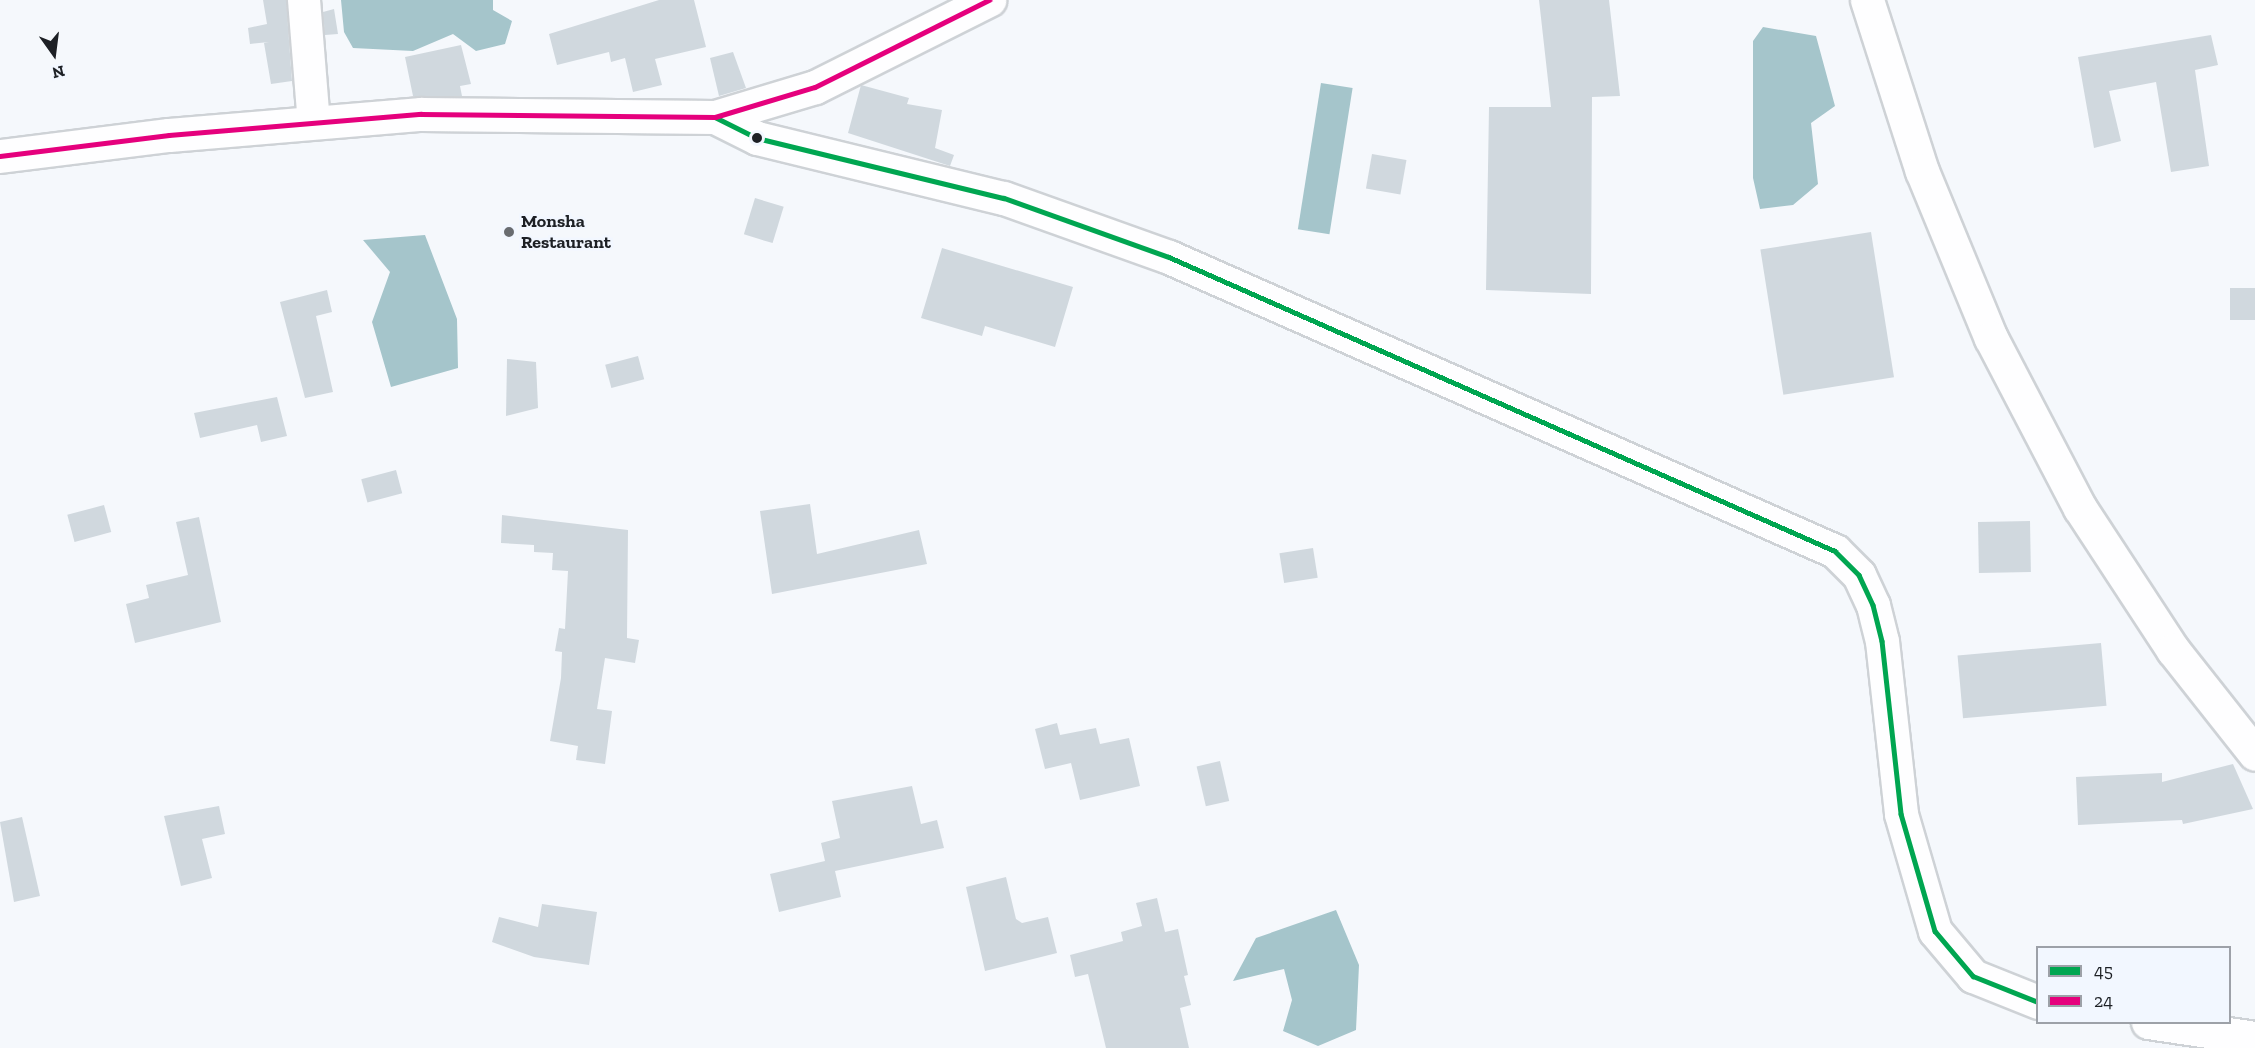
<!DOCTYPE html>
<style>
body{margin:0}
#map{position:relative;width:2255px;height:1048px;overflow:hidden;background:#f5f8fc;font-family:"Zilla Slab",serif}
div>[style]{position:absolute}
.water>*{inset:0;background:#a5c5cb;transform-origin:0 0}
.building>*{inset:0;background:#d0d8de;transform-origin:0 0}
.roads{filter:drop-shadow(2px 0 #ced2d6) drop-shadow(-2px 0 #ced2d6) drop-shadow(0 2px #ced2d6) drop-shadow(0 -2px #ced2d6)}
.street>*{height:32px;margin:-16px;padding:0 16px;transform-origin:16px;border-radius:16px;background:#fefeff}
.highway>*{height:33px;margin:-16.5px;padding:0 16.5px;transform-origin:16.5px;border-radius:16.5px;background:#fefeff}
.bus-1>*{height:4.5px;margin:-2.25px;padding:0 2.25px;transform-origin:2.25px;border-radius:2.25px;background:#00a651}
.bus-2>*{height:4.5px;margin:-2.25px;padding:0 2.25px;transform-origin:2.25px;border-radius:2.25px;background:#e5007d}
.dots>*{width:16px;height:16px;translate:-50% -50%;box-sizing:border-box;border:3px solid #f2f7ff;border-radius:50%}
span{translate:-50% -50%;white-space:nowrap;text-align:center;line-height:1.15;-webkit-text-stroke:5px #f2f7ff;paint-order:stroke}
.poi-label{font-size:18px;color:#1d2025;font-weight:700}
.left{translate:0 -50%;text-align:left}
.legend{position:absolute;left:2036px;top:946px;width:195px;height:78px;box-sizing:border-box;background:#f2f7ff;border:2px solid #9da1a8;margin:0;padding:8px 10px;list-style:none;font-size:18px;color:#1d2025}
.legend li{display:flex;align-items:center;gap:12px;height:30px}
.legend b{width:30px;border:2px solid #9da1a8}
.north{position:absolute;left:24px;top:24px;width:60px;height:60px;-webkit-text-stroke:4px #f2f7ff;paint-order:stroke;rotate:166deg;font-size:16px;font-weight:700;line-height:24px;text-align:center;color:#1d2025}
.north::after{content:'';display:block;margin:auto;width:21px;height:27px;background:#1d2025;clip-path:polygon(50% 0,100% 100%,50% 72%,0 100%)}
</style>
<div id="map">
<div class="water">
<i style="clip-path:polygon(341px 0,493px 0,493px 10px,512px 21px,505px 44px,476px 51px,453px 34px,413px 51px,353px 48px,344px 32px)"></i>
<i style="clip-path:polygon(1763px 27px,1816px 36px,1835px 106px,1811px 123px,1818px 184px,1793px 205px,1760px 209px,1753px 178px,1753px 41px)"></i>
<i style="left:1321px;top:83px;width:32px;height:148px;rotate:9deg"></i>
<i style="clip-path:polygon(425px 235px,457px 319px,458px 368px,391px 387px,372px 322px,390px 272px,363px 240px)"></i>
<i style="clip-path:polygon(1336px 910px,1359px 965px,1356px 1030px,1318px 1046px,1283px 1031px,1292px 1000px,1284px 969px,1233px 981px,1256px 938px)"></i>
</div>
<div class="building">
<i style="clip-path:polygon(263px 0,286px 0,292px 81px,271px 84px,264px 43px,269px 42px,250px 44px,248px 28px,267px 24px)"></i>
<i style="clip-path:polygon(659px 0,694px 0,706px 47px,655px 59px,662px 85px,633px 92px,625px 58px,611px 62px,609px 52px,557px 65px,549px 34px)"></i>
<i style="clip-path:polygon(1539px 0,1609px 0,1620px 96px,1592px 97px,1591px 294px,1486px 290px,1489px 107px,1551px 107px)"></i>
<i style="clip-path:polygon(334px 9px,338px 34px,325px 35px,323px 12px)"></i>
<i style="clip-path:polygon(2211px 35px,2218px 65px,2195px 70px,2209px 166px,2171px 172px,2156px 82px,2109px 91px,2121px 141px,2094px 148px,2078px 57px)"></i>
<i style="clip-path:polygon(461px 45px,471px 84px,460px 86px,462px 96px,413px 96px,405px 57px)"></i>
<i style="clip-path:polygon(733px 52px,746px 88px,719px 96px,710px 58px)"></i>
<i style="clip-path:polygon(861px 85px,909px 98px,907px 104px,942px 110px,935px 148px,954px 155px,950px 166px,848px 133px)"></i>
<i style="left:1372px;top:154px;width:35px;height:35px;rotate:10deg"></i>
<i style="left:755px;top:198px;width:30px;height:38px;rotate:17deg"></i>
<i style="left:1871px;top:232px;width:147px;height:112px;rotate:81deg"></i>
<i style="clip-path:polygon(942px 248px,1073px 287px,1055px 347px,985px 326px,982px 336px,921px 318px)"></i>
<i style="left:2230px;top:288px;width:25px;height:32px"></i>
<i style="clip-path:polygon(327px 290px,332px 312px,316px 316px,333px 392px,305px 398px,280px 302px)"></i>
<i style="left:638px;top:356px;width:24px;height:34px;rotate:75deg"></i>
<i style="clip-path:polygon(507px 359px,536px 362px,538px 408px,506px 416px)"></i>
<i style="clip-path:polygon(277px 397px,287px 436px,261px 442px,257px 425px,200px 438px,194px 413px)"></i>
<i style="left:396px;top:470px;width:24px;height:36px;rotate:75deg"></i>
<i style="clip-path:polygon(810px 504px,817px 554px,919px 530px,927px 564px,772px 594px,760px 511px)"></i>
<i style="left:104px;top:505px;width:28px;height:38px;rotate:75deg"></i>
<i style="clip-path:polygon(502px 515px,628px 530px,627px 638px,639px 640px,635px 663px,605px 658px,597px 709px,612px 711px,605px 764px,576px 760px,578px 746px,550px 741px,561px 678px,562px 652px,555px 651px,559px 628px,565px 629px,568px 571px,552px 570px,553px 553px,534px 552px,534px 545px,501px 543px)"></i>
<i style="clip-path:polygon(199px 517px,221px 622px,135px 643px,126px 604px,149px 598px,146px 585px,188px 575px,176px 522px)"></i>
<i style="left:2030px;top:521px;width:51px;height:52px;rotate:89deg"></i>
<i style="left:1313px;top:548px;width:30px;height:34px;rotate:81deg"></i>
<i style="left:2101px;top:643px;width:63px;height:144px;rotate:85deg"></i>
<i style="clip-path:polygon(1057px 723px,1060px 735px,1096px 728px,1100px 744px,1129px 738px,1140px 786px,1080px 800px,1071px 763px,1045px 769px,1035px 729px)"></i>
<i style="left:1220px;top:761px;width:41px;height:24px;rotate:77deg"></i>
<i style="clip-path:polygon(2233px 764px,2253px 809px,2183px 824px,2182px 820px,2078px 825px,2076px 777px,2162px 773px,2162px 782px)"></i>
<i style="clip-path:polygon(912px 786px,921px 824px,937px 820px,944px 848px,835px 871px,841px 897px,779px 912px,770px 874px,825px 861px,821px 843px,840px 838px,832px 801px)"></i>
<i style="clip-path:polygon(219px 806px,225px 834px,202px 839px,212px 878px,181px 886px,164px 816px)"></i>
<i style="clip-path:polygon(22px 817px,40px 896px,14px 902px,0 822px)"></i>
<i style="clip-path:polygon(1006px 877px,1016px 919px,1022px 923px,1048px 917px,1057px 953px,985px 971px,966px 887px)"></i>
<i style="clip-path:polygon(1157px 898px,1165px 932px,1178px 929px,1188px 975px,1184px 976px,1191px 1005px,1180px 1008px,1189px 1048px,1106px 1048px,1088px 974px,1075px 977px,1070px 955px,1123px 941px,1121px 932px,1142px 926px,1136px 903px)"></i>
<i style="clip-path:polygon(542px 904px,597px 912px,589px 965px,534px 957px,492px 942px,499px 917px,538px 927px)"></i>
</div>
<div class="roads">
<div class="street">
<i style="left:304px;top:0;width:123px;rotate:85.4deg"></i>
</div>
<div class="highway">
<i style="left:1867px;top:0;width:180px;rotate:72.2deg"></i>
<i style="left:1922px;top:171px;width:181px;rotate:67.6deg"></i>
<i style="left:1991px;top:338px;width:192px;rotate:62.4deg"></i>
<i style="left:2080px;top:508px;width:170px;rotate:56.8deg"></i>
<i style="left:2173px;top:650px;width:132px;rotate:51.7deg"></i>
<i style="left:715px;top:117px;width:47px;rotate:26.6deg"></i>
<i style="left:757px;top:138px;width:254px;rotate:13.7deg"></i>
<i style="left:1004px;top:198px;width:175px;rotate:19.7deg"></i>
<i style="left:1169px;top:257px;width:728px;rotate:23.82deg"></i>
<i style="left:1835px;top:551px;width:34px;rotate:45deg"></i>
<i style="left:1859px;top:575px;width:33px;rotate:65deg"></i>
<i style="left:1873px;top:605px;width:37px;rotate:76deg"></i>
<i style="left:1882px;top:641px;width:174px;rotate:83.7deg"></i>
<i style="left:1901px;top:814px;width:122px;rotate:73.8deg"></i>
<i style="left:1935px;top:931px;width:59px;rotate:49.8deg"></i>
<i style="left:1973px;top:976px;width:70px;rotate:21.8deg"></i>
<i style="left:0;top:156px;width:170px;rotate:-7.1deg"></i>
<i style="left:169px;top:135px;width:253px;rotate:-4.8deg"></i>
<i style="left:421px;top:114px;width:294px;rotate:0.6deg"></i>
<i style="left:715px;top:117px;width:104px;rotate:-16.7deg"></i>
<i style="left:815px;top:87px;width:195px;rotate:-26.6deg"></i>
<i style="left:2148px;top:1022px;width:108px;rotate:8.5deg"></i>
</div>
</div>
<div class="bus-1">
<i style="left:715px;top:117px;width:47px;rotate:26.6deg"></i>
<i style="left:757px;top:138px;width:254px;rotate:13.7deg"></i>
<i style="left:1004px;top:198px;width:175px;rotate:19.7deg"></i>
<i style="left:1169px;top:257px;width:728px;rotate:23.82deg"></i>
<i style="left:1835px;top:551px;width:34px;rotate:45deg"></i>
<i style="left:1859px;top:575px;width:33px;rotate:65deg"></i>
<i style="left:1873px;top:605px;width:37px;rotate:76deg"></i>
<i style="left:1882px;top:641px;width:174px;rotate:83.7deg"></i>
<i style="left:1901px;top:814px;width:122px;rotate:73.8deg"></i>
<i style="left:1935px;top:931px;width:59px;rotate:49.8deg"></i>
<i style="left:1973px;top:976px;width:70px;rotate:21.8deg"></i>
</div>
<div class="bus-2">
<i style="left:0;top:156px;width:170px;rotate:-7.1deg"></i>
<i style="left:169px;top:135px;width:253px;rotate:-4.8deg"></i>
<i style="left:421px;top:114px;width:294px;rotate:0.6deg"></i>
<i style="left:715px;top:117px;width:104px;rotate:-16.7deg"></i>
<i style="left:815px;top:87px;width:195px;rotate:-26.6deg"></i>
</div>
<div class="dots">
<i style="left:757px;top:138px;background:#1d2025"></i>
<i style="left:509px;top:232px;background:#696c70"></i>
</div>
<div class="poi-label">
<span class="left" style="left:521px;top:232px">Monsha<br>Restaurant</span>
</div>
<ul class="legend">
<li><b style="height:8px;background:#00a651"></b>45</li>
<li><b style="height:8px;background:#e5007d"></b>24</li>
</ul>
<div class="north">N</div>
</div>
